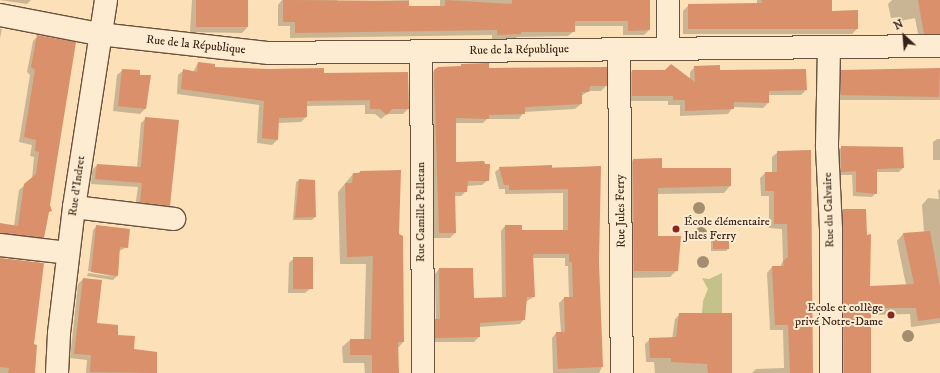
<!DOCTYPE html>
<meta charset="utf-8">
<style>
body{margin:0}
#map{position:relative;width:940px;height:373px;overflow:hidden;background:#fce1b8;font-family:"IM FELL DW Pica",serif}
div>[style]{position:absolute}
.green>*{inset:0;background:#c4c18b}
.shadow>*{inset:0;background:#0003}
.building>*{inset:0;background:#d9906b;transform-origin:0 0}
.roads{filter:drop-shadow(1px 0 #69523f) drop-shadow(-1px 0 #69523f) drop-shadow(0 1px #69523f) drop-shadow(0 -1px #69523f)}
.minor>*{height:22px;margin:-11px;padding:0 11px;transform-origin:11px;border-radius:11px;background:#fdecd1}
.trees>*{width:12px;height:12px;margin:-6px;border-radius:50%;background:#a38e6f}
.dots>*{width:11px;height:11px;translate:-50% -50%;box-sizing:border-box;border:2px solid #fdecd1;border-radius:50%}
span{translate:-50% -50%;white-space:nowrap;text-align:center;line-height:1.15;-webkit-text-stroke:4px #fdecd1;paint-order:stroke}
.street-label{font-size:12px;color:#382217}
.poi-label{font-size:12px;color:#382217}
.left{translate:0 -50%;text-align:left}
.right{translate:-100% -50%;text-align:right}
.north{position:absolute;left:884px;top:16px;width:40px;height:40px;-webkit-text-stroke:3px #fdecd1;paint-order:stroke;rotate:334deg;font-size:11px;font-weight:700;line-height:16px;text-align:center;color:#382217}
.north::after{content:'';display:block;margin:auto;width:14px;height:18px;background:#382217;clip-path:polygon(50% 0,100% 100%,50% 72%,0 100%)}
</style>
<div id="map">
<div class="green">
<i style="clip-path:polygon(722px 273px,722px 313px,702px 313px,703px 301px,708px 289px,702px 278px,709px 279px)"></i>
</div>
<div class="shadow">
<i style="clip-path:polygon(0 0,31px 0,27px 4px)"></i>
<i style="clip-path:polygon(192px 0,234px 0,247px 28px,242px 33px,190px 32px)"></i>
<i style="clip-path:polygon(282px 0,337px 0,337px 2px,409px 0,409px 7px,440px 7px,440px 0,649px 0,649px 30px,644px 35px,623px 35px,623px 26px,574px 26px,574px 31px,568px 36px,517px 37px,515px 39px,492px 40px,492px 35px,290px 38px,290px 26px,278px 26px,278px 5px)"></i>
<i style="clip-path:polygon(757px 0,829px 0,831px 12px,857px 29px,852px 34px,683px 34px,683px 11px,689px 5px,757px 4px)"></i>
<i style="clip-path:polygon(892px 0,940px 0,940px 35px,919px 39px,915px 18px,900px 21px,899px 17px,891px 18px,888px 4px)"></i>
<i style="clip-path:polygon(0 29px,2px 29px,0 38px)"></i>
<i style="clip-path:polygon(38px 36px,48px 213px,43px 237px,38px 242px,0 238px,0 224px,14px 226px,19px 190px,32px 179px,34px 157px,30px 156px,32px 145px,19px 142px,30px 75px,27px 72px,33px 41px)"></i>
<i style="clip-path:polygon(198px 63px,214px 68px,323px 74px,408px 109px,403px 114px,387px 114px,381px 119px,375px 114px,365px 114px,365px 105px,306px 106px,306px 117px,301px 122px,278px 123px,277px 140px,272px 145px,257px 143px,259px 105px,177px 94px,178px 75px,184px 70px,193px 72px)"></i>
<i style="clip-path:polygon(695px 67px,720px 71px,805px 70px,806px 90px,801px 95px,768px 95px,768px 103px,763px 108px,733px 107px,728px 114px,680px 116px,680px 105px,668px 105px,668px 101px,627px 101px,627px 76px,632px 71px,690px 79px,690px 72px)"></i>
<i style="clip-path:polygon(488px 69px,606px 86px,601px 91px,589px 91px,581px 96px,581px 104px,575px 109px,524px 112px,519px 119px,487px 119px,483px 123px,455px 123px,455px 163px,488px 180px,482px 185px,466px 186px,466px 191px,461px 196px,454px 196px,455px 233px,450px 238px,434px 238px,429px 76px,434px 71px)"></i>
<i style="clip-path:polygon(940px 69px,940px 100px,836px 100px,836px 77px,841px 71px)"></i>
<i style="clip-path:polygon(123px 70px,145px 109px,140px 114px,113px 111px,117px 75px)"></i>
<i style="clip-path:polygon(146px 118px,169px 205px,164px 210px,135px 207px,138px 187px,91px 184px,92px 170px,97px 165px,137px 167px,141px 123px)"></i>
<i style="clip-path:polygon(937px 139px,940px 139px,940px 160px,933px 160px,933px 142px)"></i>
<i style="clip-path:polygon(842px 147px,903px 168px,899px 172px,876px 172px,876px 193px,872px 197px,853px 196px,852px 175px,838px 175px,837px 151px)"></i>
<i style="clip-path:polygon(778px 152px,812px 373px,752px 373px,756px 369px,784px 368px,783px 330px,770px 330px,767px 273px,772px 267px,780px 267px,783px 261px,782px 229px,769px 228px,769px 196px,761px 196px,760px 178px,765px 173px,772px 173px,772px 157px)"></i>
<i style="clip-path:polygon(661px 159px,661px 169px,730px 186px,724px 193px,657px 194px,657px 237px,677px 270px,670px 277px,627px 278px,626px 167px,633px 160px)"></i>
<i style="clip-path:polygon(600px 167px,598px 262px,602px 367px,599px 373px,553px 373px,552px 338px,556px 333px,561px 333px,559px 303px,564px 298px,569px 298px,568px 266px,565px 266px,565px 258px,532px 258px,534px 297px,525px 302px,524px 319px,520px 324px,479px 327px,479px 337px,474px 342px,431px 342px,431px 325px,436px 320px,435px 274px,439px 269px,473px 299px,502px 298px,501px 231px,505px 226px,521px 231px,563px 231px,563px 193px,505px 194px,505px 189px,499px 189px,495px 172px,500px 168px)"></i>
<i style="clip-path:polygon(360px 172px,398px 234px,403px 342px,398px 348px,397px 373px,365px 373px,364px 363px,343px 363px,342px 347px,350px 340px,364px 340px,366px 264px,340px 264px,338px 192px,353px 174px)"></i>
<i style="clip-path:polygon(299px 180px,314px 181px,315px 217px,312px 220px,293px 220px,296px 182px)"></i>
<i style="clip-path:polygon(940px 189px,940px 323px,911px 327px,910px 314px,870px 315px,870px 373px,837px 373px,836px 217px,843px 210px,865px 210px,869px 287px,906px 285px,897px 241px,903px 234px,924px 232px,922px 205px,928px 198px,939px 199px,938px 191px)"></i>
<i style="clip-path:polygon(97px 226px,127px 247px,119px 251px,117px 276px,113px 280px,87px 276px,88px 273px,115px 277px,88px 271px,93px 230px)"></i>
<i style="clip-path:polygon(714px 235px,729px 248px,726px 251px,711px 251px,711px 238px)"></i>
<i style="clip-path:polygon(294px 258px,311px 288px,305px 293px,288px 293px,289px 263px)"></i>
<i style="clip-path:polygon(0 259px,33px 345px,34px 373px,0 373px)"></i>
<i style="clip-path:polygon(83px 279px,96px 324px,117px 336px,133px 350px,156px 353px,156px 373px,86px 373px,87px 360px,70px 358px,78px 284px)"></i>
<i style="clip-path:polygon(680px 314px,731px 373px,655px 373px,654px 362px,646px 362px,645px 344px,650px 339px,672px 339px,675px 319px)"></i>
</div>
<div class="building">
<i style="left:196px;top:0;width:52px;height:27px"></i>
<i style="clip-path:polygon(283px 0,409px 1px,409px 6px,445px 6px,445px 0,512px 4px,512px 0,650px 0,650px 30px,628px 31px,628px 21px,575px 21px,575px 32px,521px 32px,521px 34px,497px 35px,497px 30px,295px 33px,295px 22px,283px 22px)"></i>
<i style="clip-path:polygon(761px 0,832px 0,832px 11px,858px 10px,858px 29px,688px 29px,688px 4px,762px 3px)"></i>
<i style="clip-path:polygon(918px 0,940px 0,940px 34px,924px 34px)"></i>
<i style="clip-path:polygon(37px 35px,76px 42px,56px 166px,50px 205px,52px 211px,49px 212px,44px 238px,0 233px,0 223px,18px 226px,24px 184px,36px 174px,39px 152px,35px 151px,36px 140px,24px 137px,35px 70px,31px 67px)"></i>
<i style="clip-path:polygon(198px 62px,215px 64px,215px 67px,270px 69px,324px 68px,324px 73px,408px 72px,409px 109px,392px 109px,387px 115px,380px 109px,370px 109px,370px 100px,307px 101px,307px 117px,279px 118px,278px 140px,262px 138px,264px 101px,181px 89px,183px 69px,197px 72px)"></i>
<i style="clip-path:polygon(489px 63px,489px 68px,607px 67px,607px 86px,590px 86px,589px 92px,582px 92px,582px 104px,525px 107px,525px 114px,489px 115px,489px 119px,456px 118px,456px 162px,484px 161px,485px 164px,490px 164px,489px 181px,468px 181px,467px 192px,455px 192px,456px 233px,439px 233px,434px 70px,438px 67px,461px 66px,461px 64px)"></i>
<i style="clip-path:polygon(671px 64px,695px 82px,694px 66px,720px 65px,720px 70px,806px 69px,807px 90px,769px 91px,769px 103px,734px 102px,734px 109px,685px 111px,685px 100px,673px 100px,673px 96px,632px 96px,632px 70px,665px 70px)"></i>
<i style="clip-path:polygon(940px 68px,939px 97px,841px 95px,841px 70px)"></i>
<i style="clip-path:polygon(122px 69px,140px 70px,140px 75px,151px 75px,146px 109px,118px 106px)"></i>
<i style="clip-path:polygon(145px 117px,179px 120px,170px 206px,140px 202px,142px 183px,95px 179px,97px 164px,141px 167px)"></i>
<i style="clip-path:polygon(841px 146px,903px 147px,904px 168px,877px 169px,877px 194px,856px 192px,856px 171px,841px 172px)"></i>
<i style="clip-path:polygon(811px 150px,813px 373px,790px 373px,788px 325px,775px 325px,772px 266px,784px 266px,783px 261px,788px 257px,787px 224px,774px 224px,774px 191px,765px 191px,765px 172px,777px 172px,777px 151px)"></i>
<i style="clip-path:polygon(662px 158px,662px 168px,731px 168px,731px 186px,658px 188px,658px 236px,681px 236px,678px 271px,634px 271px,633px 159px)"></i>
<i style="clip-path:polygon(552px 165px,552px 168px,601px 166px,599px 262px,603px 367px,558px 369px,556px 332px,565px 332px,564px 297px,573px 297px,572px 262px,569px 262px,569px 254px,533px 254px,535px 297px,527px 297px,525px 320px,480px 323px,480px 337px,435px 338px,435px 319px,440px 319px,439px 268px,473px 268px,474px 298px,506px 297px,505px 225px,522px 225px,522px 230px,568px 230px,568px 189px,509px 190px,509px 185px,504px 185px,499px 167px)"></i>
<i style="clip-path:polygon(401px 170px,399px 234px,403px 236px,404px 342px,398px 342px,399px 373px,372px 373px,372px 355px,350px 355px,350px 339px,371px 339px,373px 256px,347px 257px,345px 183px,352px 183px,353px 173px,360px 173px,360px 171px)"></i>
<i style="clip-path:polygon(299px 179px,315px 180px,316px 217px,295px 218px)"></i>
<i style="clip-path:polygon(843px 209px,866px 209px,867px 235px,871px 234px,870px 286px,914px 284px,903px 233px,930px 231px,940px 287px,940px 318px,918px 321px,916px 308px,871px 308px,871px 373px,844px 373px)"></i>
<i style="clip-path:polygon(96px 225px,130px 229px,128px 248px,120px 247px,118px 276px,91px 272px)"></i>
<i style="left:713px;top:234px;width:16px;height:15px"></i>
<i style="left:293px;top:257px;width:20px;height:32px"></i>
<i style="clip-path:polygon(0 258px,44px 263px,34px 344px,37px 345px,35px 373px,8px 373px,9px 368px,0 367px)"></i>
<i style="clip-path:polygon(83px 278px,102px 280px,97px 323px,118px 325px,118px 335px,135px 336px,134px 349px,157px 352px,157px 373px,90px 372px,91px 355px,74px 354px)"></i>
<i style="clip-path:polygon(679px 313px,732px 313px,732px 373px,708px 373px,707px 364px,671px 362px,671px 358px,650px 358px,649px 338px,676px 337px)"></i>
</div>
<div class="roads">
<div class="minor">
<i style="left:668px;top:0;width:48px;rotate:90deg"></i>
<i style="left:0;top:15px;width:101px;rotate:10.9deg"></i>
<i style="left:99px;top:34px;width:171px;rotate:6.4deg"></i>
<i style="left:269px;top:53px;width:671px;rotate:-0.6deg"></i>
<i style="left:829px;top:48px;width:99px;rotate:91.2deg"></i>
<i style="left:827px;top:147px;width:82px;rotate:87.2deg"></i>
<i style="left:831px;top:229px;width:144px;rotate:90deg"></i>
<i style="left:619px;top:49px;width:324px;rotate:89.5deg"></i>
<i style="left:421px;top:52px;width:321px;rotate:89.6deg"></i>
<i style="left:74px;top:207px;width:101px;rotate:6.8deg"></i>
<i style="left:0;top:245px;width:68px;rotate:6.7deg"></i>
<i style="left:57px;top:373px;width:40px;rotate:-87.1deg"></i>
<i style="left:59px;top:333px;width:127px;rotate:-83.2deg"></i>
<i style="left:74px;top:207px;width:209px;rotate:-81.2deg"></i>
</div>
</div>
<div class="trees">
<i style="left:699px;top:208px"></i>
<i style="left:701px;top:233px"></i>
<i style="left:703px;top:262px"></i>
<i style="left:908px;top:336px"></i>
</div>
<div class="dots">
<i style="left:676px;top:229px;background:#8f2418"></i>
<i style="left:891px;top:315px;background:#8f2418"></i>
</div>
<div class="street-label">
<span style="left:196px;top:45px;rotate:6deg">Rue de la République</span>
<span style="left:519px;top:50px;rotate:-1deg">Rue de la République</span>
<span style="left:77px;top:186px;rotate:-82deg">Rue d'Indret</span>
<span style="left:829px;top:210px;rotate:-92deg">Rue du Calvaire</span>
<span style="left:621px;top:211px;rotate:-91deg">Rue Jules Ferry</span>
<span style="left:421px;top:212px;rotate:-90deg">Rue Camille Pelletan</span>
</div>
<div class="poi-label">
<span class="left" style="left:684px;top:229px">École élémentaire<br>Jules Ferry</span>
<span class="right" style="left:883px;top:315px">Ecole et collège<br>privé Notre-Dame</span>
</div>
<div class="north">N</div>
</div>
